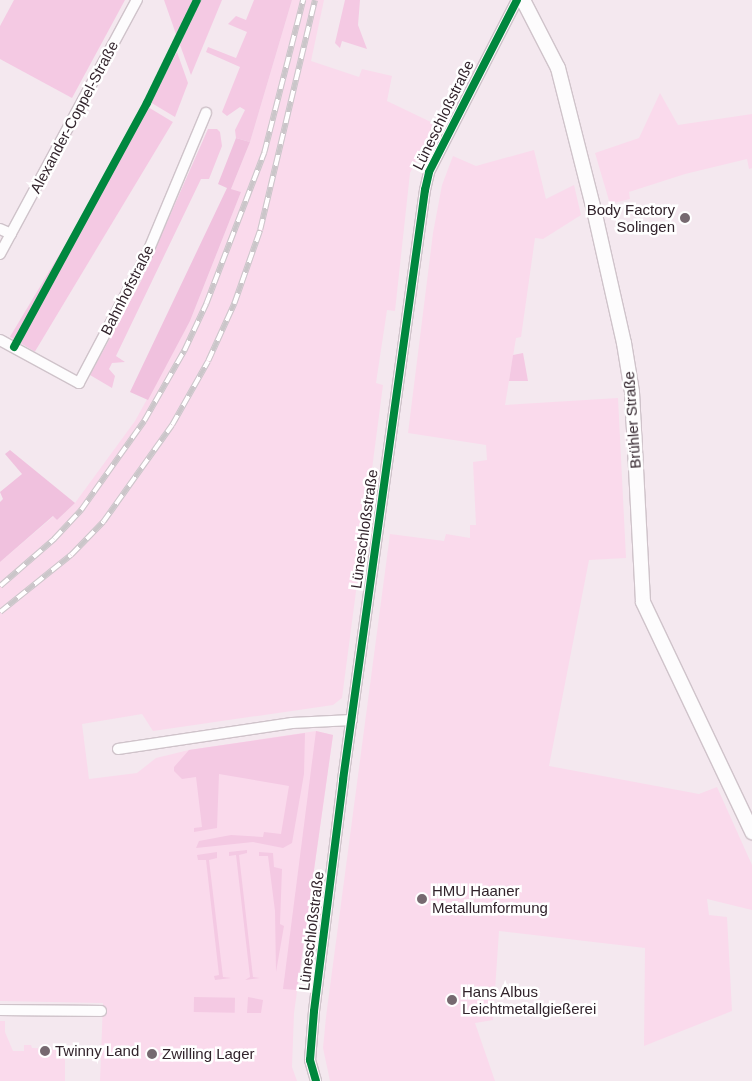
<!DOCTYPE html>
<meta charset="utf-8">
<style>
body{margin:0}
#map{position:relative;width:752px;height:1081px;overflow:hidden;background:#f4e8ef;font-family:Helvetica,sans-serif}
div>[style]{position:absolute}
.built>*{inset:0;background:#fadaec}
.green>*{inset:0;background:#f4c9e3;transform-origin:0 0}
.forest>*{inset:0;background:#f0c1de}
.roads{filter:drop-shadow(1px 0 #cfc3ca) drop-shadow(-1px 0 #cfc3ca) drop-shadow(0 1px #cfc3ca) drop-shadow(0 -1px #cfc3ca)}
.minor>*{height:10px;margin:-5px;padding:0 5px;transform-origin:5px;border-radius:5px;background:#fdfcfd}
.secondary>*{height:14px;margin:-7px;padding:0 7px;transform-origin:7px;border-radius:7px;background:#fdfcfd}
.rail>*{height:5.5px;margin-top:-2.75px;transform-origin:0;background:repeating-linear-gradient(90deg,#fff 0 11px,#cac6c9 0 22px);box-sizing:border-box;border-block:1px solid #cac6c9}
.cycleway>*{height:8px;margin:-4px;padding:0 4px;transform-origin:4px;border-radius:4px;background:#00873e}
.dots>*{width:14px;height:14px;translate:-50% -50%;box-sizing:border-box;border:2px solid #fff;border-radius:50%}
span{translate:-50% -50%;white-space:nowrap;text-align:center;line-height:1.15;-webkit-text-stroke:5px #fff;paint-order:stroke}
.street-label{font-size:15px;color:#32242c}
.poi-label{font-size:15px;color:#32242c}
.right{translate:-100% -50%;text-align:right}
.left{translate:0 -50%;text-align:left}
</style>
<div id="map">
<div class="built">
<i style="clip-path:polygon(292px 0,324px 0,311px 61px,359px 77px,362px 69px,392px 76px,387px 101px,435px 124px,410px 173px,395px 311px,387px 310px,376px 383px,383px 385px,342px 698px,333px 705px,153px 731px,142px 714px,82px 724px,89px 779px,137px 773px,156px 758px,189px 750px,316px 731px,333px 735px,294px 1013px,292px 1067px,297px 1081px,100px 1081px,103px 1003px,0 1001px,0 562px,54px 516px,57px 520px,75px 503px,135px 421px,190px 321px,241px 192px,231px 189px,250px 142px)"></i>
<i style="clip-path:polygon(660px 93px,678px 125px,752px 114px,752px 168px,749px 169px,747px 159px,685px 174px,629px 192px,630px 199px,610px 204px,595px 153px,639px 138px)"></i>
<i style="clip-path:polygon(534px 150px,546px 199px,574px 185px,581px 215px,543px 239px,535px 238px,521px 337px,516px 338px,505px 405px,618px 398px,626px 558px,589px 560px,549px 766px,699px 794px,717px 787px,752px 865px,752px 910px,707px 899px,709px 915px,727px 917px,732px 1011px,644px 1046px,645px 948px,499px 931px,493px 1020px,475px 1023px,495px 1081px,330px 1081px,323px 1048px,326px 1017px,390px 534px,444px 541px,446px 534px,470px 538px,470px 525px,476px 525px,473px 462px,487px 460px,486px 445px,408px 433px,433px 233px,442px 185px,453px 156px,476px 166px)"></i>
<i style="clip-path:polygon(0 1021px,5px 1021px,5px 1032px,13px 1051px,24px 1051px,24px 1045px,31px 1045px,32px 1048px,65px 1049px,65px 1081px,0 1081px)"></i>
</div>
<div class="green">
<i style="clip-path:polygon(14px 0,125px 0,72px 98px,0 59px,0 26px)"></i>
<i style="clip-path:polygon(164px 0,195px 0,178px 38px,177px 37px)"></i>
<i style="clip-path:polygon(200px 0,222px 0,191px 75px,180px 45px)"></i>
<i style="clip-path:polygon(254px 0,292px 0,250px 142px,236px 138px,235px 130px,245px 110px,240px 107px,227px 116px,222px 112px,240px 67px,206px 52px,208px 47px,236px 58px,247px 32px,228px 24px,236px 16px,246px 20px)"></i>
<i style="clip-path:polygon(345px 0,360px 0,358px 25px,367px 49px,342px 41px,340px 48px,335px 43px)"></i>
<i style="clip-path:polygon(177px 52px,188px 83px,175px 117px,150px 102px)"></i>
<i style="left:148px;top:107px;width:29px;height:268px;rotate:31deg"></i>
<i style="clip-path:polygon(208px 129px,217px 129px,220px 132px,222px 146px,209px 179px,201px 179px,116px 356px,125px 362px,112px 363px,109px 369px,115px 376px,112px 388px,90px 375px,141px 281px)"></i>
<i style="clip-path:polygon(523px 353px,528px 381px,509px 381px,513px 355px)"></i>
<i style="clip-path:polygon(316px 731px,333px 735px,297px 990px,283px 989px)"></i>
<i style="clip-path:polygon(305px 733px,304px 774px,292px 843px,283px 848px,253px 842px,196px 848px,199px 841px,231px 835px,263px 837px,264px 832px,281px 834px,289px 786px,219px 774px,217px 828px,194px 832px,194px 828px,202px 827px,196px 777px,182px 779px,174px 771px,174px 767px,189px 750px)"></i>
<i style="clip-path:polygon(247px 850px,247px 853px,239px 855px,253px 977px,260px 978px,245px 980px,250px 977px,236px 855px,229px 856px,229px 852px)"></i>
<i style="clip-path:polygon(217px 852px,217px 858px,209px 860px,223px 977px,231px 978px,215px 980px,214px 976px,219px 975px,206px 860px,198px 860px,197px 855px)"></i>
<i style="clip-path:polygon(259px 852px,273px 853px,274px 867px,282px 869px,280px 924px,284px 926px,276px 972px,275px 911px,268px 856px,259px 856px)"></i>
<i style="left:194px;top:997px;width:41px;height:15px;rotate:1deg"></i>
<i style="clip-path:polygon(248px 997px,263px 1000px,261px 1013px,247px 1013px)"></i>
</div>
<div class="forest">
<i style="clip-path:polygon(236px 138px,250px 142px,231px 189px,241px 192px,190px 321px,148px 400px,130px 392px,227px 188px,218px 184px)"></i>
<i style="clip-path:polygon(10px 450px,75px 503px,57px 520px,53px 516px,0 562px,0 502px,3px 499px,0 492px,22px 474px,5px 454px)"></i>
</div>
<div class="roads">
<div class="minor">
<i style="left:0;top:229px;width:12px;rotate:24deg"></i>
<i style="left:0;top:254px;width:289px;rotate:-61.7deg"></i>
<i style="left:0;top:340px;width:90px;rotate:28.6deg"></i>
<i style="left:79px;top:383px;width:146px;rotate:-62.2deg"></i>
<i style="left:147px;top:254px;width:153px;rotate:-67.3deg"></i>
<i style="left:118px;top:749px;width:176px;rotate:-8.5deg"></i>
<i style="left:292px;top:723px;width:60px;rotate:-2.9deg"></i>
<i style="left:0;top:1010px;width:101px;rotate:0.6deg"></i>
<i style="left:316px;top:1081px;width:22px;rotate:-106deg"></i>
<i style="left:310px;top:1060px;width:49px;rotate:-85.3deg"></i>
<i style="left:314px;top:1011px;width:233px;rotate:-82.8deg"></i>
<i style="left:343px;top:780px;width:596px;rotate:-82.09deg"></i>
<i style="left:425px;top:190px;width:18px;rotate:-77deg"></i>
<i style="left:429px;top:172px;width:193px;rotate:-62.9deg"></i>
</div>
<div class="secondary">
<i style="left:523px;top:0;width:76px;rotate:62.8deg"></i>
<i style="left:558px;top:68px;width:146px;rotate:75.8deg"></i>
<i style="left:594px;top:210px;width:136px;rotate:77.3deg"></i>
<i style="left:624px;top:343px;width:50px;rotate:80.7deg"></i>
<i style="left:632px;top:392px;width:210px;rotate:87deg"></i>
<i style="left:643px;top:602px;width:255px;rotate:64.6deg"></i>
</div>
</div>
<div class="rail">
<i style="left:0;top:586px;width:72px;rotate:-41deg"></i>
<i style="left:54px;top:539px;width:40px;rotate:-47deg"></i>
<i style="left:81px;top:510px;width:109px;rotate:-54.7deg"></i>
<i style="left:144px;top:421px;width:81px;rotate:-60.3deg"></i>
<i style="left:184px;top:351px;width:52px;rotate:-64.9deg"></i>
<i style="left:206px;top:304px;width:162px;rotate:-69deg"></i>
<i style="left:264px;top:153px;width:158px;rotate:-75.7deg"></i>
<i style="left:0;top:612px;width:91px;rotate:-38.8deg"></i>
<i style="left:71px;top:555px;width:46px;rotate:-45.9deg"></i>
<i style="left:103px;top:522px;width:119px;rotate:-54.6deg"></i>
<i style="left:172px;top:425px;width:73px;rotate:-60.6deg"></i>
<i style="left:208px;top:361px;width:63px;rotate:-65.5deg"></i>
<i style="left:234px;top:304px;width:78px;rotate:-70.6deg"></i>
<i style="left:260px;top:230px;width:236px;rotate:-76.6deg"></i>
</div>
<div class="cycleway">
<i style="left:14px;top:347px;width:278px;rotate:-61.4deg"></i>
<i style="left:147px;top:103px;width:114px;rotate:-64.1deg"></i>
<i style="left:316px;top:1081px;width:22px;rotate:-106deg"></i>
<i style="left:310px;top:1060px;width:49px;rotate:-85.3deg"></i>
<i style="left:314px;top:1011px;width:233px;rotate:-82.8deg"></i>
<i style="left:343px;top:780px;width:596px;rotate:-82.09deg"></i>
<i style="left:425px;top:190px;width:18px;rotate:-77deg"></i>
<i style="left:429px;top:172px;width:193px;rotate:-62.9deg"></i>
</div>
<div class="dots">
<i style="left:685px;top:218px;background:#766970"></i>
<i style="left:422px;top:899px;background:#766970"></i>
<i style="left:452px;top:1000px;background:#766970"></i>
<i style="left:45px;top:1051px;background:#766970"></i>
<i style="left:152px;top:1054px;background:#766970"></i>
</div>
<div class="street-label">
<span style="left:443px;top:115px;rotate:-64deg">Lüneschloßstraße</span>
<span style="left:74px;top:117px;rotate:-62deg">Alexander-Coppel-Straße</span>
<span style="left:127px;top:290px;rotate:-63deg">Bahnhofstraße</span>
<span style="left:632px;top:420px;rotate:-94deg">Brühler Straße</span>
<span style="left:364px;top:529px;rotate:-82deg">Lüneschloßstraße</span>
<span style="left:311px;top:931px;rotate:-83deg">Lüneschloßstraße</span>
</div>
<div class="poi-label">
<span class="right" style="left:675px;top:218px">Body Factory<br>Solingen</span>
<span class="left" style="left:432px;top:899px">HMU Haaner<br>Metallumformung</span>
<span class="left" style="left:462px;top:1000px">Hans Albus<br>Leichtmetallgießerei</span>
<span class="left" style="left:55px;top:1051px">Twinny Land</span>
<span class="left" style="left:162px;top:1054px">Zwilling Lager</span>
</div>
</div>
